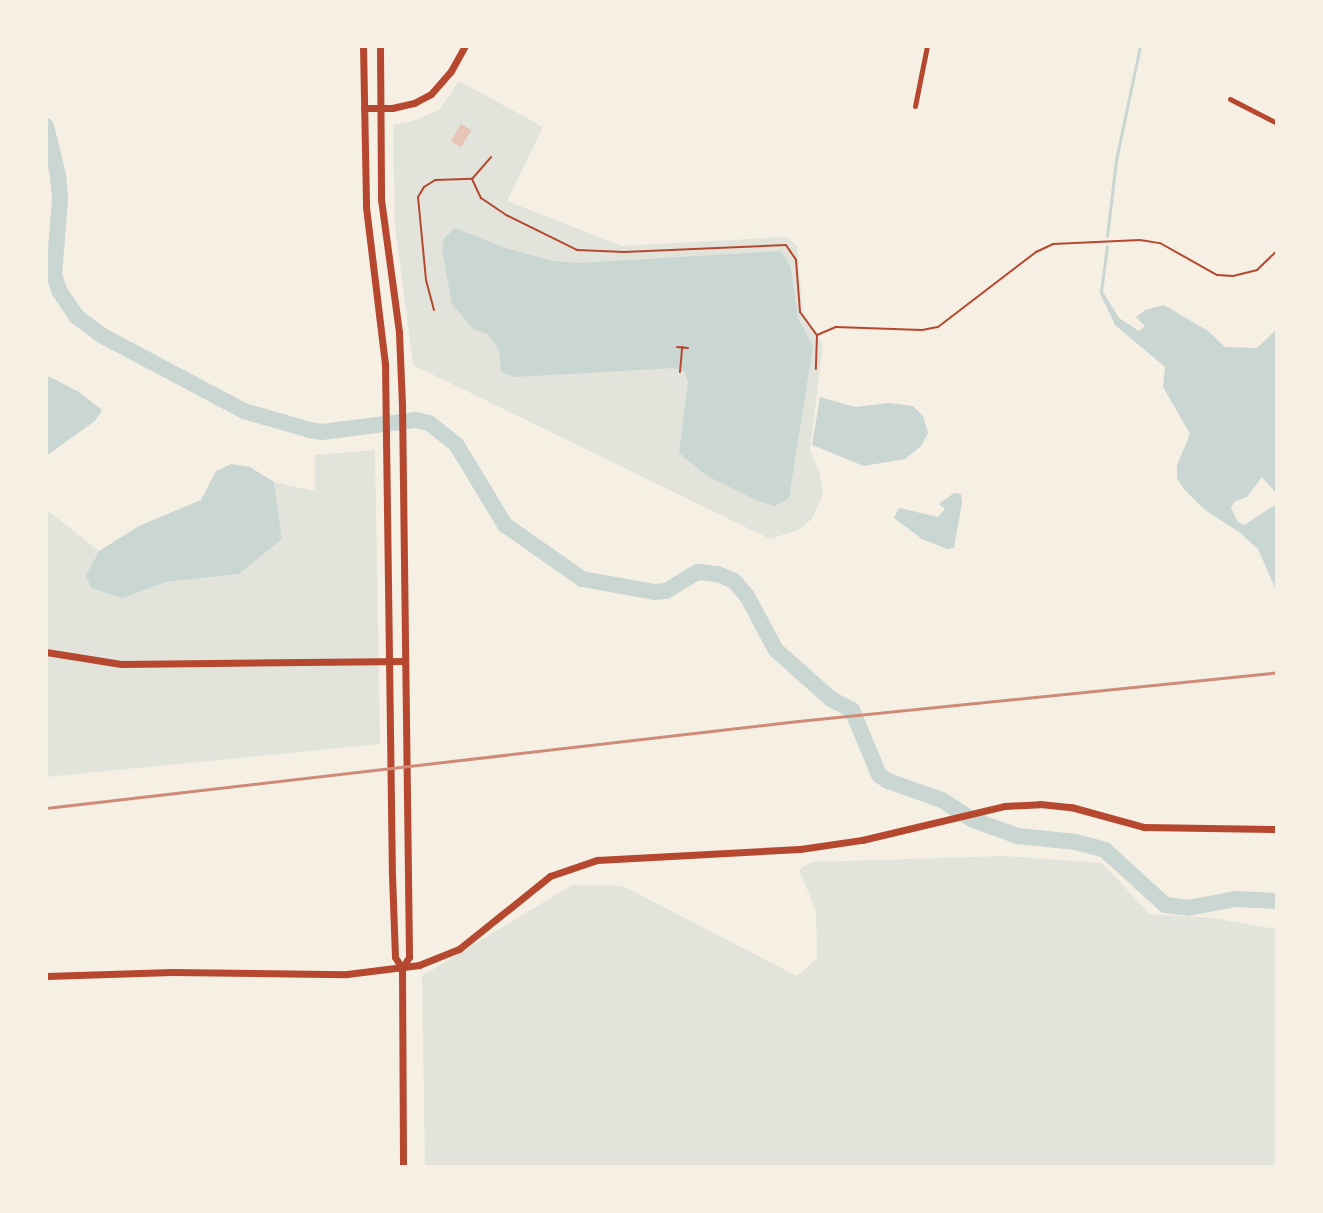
<!DOCTYPE html>
<style>
body{margin:0}
#map{position:relative;width:1323px;height:1213px;overflow:hidden;background:#f6efe4;font-family:Karla,sans-serif}
div>[style]{position:absolute}
.green>*{inset:0;background:#e2e4dc}
.water>*{inset:0;background:#c9d6d2}
.stream>*{height:3px;margin:-1.5px;padding:0 1.5px;transform-origin:1.5px;border-radius:1.5px;background:#c9d6d2}
.river>*{height:16px;margin:-8px;padding:0 8px;transform-origin:8px;border-radius:8px;background:#c9d6d2}
.building>*{inset:0;background:#e6c5b7;transform-origin:0 0}
.path>*{height:2px;margin:-1px;padding:0 1px;transform-origin:1px;border-radius:1px;background:#b5482f}
.minor>*{height:5px;margin:-2.5px;padding:0 2.5px;transform-origin:2.5px;border-radius:2.5px;background:#b5482f}
.tertiary>*{height:7px;margin:-3.5px;padding:0 3.5px;transform-origin:3.5px;border-radius:3.5px;background:#b5482f}
.secondary>*{height:7px;margin:-3.5px;padding:0 3.5px;transform-origin:3.5px;border-radius:3.5px;background:#b5482f}
.rail>*{height:3px;margin:-1.5px;padding:0 1.5px;transform-origin:1.5px;border-radius:1.5px;background:#cf8b77}
span{translate:-50% -50%;white-space:nowrap;text-align:center;line-height:1.15;-webkit-text-stroke:8px #f6efe4;paint-order:stroke}
.frame{position:absolute;inset:0;border:48px solid #f6efe4;pointer-events:none}
</style>
<div id="map">
<div class="green">
<i style="clip-path:polygon(459px 81px,543px 127px,507px 201px,622px 246px,787px 237px,797px 246px,803px 312px,823px 345px,810px 450px,820px 474px,823px 495px,812px 519px,798px 530px,770px 539px,413px 365px,395px 226px,393px 125px,413px 121px,439px 110px)"></i>
<i style="clip-path:polygon(375px 450px,380px 744px,46px 777px,46px 509px,99px 551px,86px 575px,123px 598px,166px 582px,239px 574px,282px 539px,274px 482px,315px 491px,315px 455px)"></i>
<i style="clip-path:polygon(1004px 856px,1102px 863px,1150px 914px,1213px 918px,1277px 929px,1277px 1167px,425px 1167px,422px 976px,572px 885px,623px 886px,797px 976px,817px 958px,816px 911px,799px 870px,811px 862px)"></i>
</div>
<div class="water">
<i style="clip-path:polygon(455px 228px,505px 248px,554px 261px,579px 263px,781px 251px,791px 268px,798px 318px,813px 346px,789px 498px,775px 506px,758px 501px,707px 476px,679px 453px,688px 382px,685px 372px,675px 368px,515px 377px,501px 372px,499px 350px,488px 334px,473px 329px,452px 304px,442px 250px,444px 238px)"></i>
<i style="clip-path:polygon(1099px 291px,1103px 292px,1119px 318px,1139px 331px,1145px 326px,1136px 317px,1145px 310px,1164px 305px,1208px 331px,1225px 347px,1257px 348px,1277px 329px,1277px 494px,1262px 477px,1247px 497px,1234px 502px,1231px 508px,1238px 522px,1244px 525px,1277px 504px,1277px 592px,1258px 549px,1239px 532px,1205px 510px,1183px 488px,1177px 478px,1177px 465px,1190px 434px,1163px 387px,1165px 367px,1115px 325px)"></i>
<i style="clip-path:polygon(46px 375px,79px 392px,102px 410px,95px 421px,46px 456px)"></i>
<i style="clip-path:polygon(820px 397px,855px 407px,889px 403px,913px 406px,923px 416px,928px 433px,921px 446px,905px 459px,864px 466px,812px 445px)"></i>
<i style="clip-path:polygon(231px 464px,250px 467px,274px 482px,282px 539px,239px 574px,166px 582px,123px 598px,91px 588px,86px 575px,99px 551px,139px 526px,201px 500px,216px 471px)"></i>
<i style="clip-path:polygon(954px 493px,961px 494px,962px 503px,954px 548px,947px 549px,922px 539px,894px 518px,899px 508px,938px 517px,945px 509px,939px 504px)"></i>
</div>
<div class="stream">
<i style="left:1107px;top:236px;width:77px;rotate:-83.2deg"></i>
<i style="left:1116px;top:160px;width:116px;rotate:-78.1deg"></i>
<i style="left:1101px;top:292px;width:46px;rotate:-82.6deg"></i>
</div>
<div class="river">
<i style="left:46px;top:126px;width:50px;rotate:76.2deg"></i>
<i style="left:58px;top:175px;width:25px;rotate:85deg"></i>
<i style="left:60px;top:200px;width:75px;rotate:94.6deg"></i>
<i style="left:54px;top:275px;width:18px;rotate:71deg"></i>
<i style="left:60px;top:292px;width:29px;rotate:56deg"></i>
<i style="left:76px;top:316px;width:31px;rotate:37deg"></i>
<i style="left:101px;top:335px;width:162px;rotate:28deg"></i>
<i style="left:244px;top:411px;width:69px;rotate:16.1deg"></i>
<i style="left:310px;top:430px;width:12px;rotate:9deg"></i>
<i style="left:322px;top:432px;width:95px;rotate:-7.3deg"></i>
<i style="left:416px;top:420px;width:13px;rotate:13deg"></i>
<i style="left:429px;top:423px;width:34px;rotate:38deg"></i>
<i style="left:456px;top:444px;width:95px;rotate:58.8deg"></i>
<i style="left:505px;top:525px;width:94px;rotate:35deg"></i>
<i style="left:582px;top:579px;width:73px;rotate:10.2deg"></i>
<i style="left:654px;top:592px;width:12px;rotate:-5deg"></i>
<i style="left:666px;top:591px;width:37px;rotate:-31deg"></i>
<i style="left:698px;top:572px;width:20px;rotate:6deg"></i>
<i style="left:718px;top:574px;width:17px;rotate:24deg"></i>
<i style="left:734px;top:581px;width:20px;rotate:49deg"></i>
<i style="left:747px;top:596px;width:61px;rotate:61.8deg"></i>
<i style="left:776px;top:650px;width:74px;rotate:41.7deg"></i>
<i style="left:831px;top:699px;width:24px;rotate:28deg"></i>
<i style="left:852px;top:710px;width:70px;rotate:67.4deg"></i>
<i style="left:879px;top:775px;width:11px;rotate:34deg"></i>
<i style="left:888px;top:781px;width:57px;rotate:19.4deg"></i>
<i style="left:942px;top:800px;width:37px;rotate:33deg"></i>
<i style="left:973px;top:820px;width:48px;rotate:19.6deg"></i>
<i style="left:1018px;top:836px;width:58px;rotate:5.9deg"></i>
<i style="left:1076px;top:842px;width:30px;rotate:15deg"></i>
<i style="left:1105px;top:850px;width:81px;rotate:42.5deg"></i>
<i style="left:1165px;top:905px;width:23px;rotate:7deg"></i>
<i style="left:1188px;top:908px;width:49px;rotate:-10.6deg"></i>
<i style="left:1236px;top:899px;width:41px;rotate:2.8deg"></i>
</div>
<div class="building">
<i style="left:461px;top:124px;width:12px;height:20px;rotate:31deg"></i>
</div>
<div class="path">
<i style="left:472px;top:179px;width:21px;rotate:65deg"></i>
<i style="left:481px;top:198px;width:30px;rotate:34deg"></i>
<i style="left:506px;top:215px;width:79px;rotate:26.2deg"></i>
<i style="left:577px;top:250px;width:47px;rotate:2.4deg"></i>
<i style="left:624px;top:252px;width:162px;rotate:-2.5deg"></i>
<i style="left:786px;top:245px;width:18px;rotate:56deg"></i>
<i style="left:796px;top:260px;width:52px;rotate:85.6deg"></i>
<i style="left:800px;top:312px;width:29px;rotate:54deg"></i>
<i style="left:817px;top:335px;width:34px;rotate:92deg"></i>
<i style="left:434px;top:310px;width:31px;rotate:-105deg"></i>
<i style="left:426px;top:280px;width:83px;rotate:-95.5deg"></i>
<i style="left:418px;top:197px;width:12px;rotate:-59deg"></i>
<i style="left:424px;top:187px;width:13px;rotate:-32deg"></i>
<i style="left:435px;top:180px;width:37px;rotate:-2deg"></i>
<i style="left:472px;top:179px;width:29px;rotate:-49deg"></i>
<i style="left:817px;top:335px;width:21px;rotate:-23deg"></i>
<i style="left:836px;top:327px;width:86px;rotate:2deg"></i>
<i style="left:922px;top:330px;width:16px;rotate:-11deg"></i>
<i style="left:938px;top:327px;width:123px;rotate:-37.4deg"></i>
<i style="left:1036px;top:252px;width:19px;rotate:-25deg"></i>
<i style="left:1053px;top:244px;width:87px;rotate:-2.6deg"></i>
<i style="left:1140px;top:240px;width:20px;rotate:9deg"></i>
<i style="left:1160px;top:243px;width:65px;rotate:29.3deg"></i>
<i style="left:1217px;top:275px;width:16px;rotate:4deg"></i>
<i style="left:1233px;top:276px;width:25px;rotate:-14deg"></i>
<i style="left:1257px;top:270px;width:28px;rotate:-44deg"></i>
<i style="left:677px;top:347px;width:11px;rotate:5deg"></i>
<i style="left:680px;top:372px;width:25px;rotate:-85deg"></i>
</div>
<div class="minor">
<i style="left:1230px;top:99px;width:53px;rotate:27.1deg"></i>
<i style="left:915px;top:106px;width:61px;rotate:-78.7deg"></i>
</div>
<div class="tertiary">
<i style="left:364px;top:108px;width:28px"></i>
<i style="left:392px;top:108px;width:23px;rotate:-13deg"></i>
<i style="left:414px;top:103px;width:19px;rotate:-28deg"></i>
<i style="left:431px;top:94px;width:30px;rotate:-49deg"></i>
<i style="left:451px;top:71px;width:29px;rotate:-61deg"></i>
<i style="left:46px;top:652px;width:76px;rotate:9.1deg"></i>
<i style="left:121px;top:664px;width:284px;rotate:-0.6deg"></i>
<i style="left:46px;top:976px;width:126px;rotate:-1.8deg"></i>
<i style="left:172px;top:972px;width:175px;rotate:0.7deg"></i>
<i style="left:347px;top:974px;width:73px;rotate:-7.1deg"></i>
<i style="left:419px;top:965px;width:43px;rotate:-21.8deg"></i>
<i style="left:459px;top:949px;width:117px;rotate:-38.7deg"></i>
<i style="left:550px;top:876px;width:50px;rotate:-18.8deg"></i>
<i style="left:597px;top:860px;width:203px;rotate:-3.1deg"></i>
<i style="left:800px;top:849px;width:63px;rotate:-8.3deg"></i>
<i style="left:862px;top:840px;width:147px;rotate:-13.4deg"></i>
<i style="left:1005px;top:806px;width:35px;rotate:-3deg"></i>
<i style="left:1040px;top:804px;width:31px;rotate:6deg"></i>
<i style="left:1071px;top:807px;width:76px;rotate:15.3deg"></i>
<i style="left:1144px;top:827px;width:133px;rotate:0.9deg"></i>
</div>
<div class="secondary">
<i style="left:363px;top:46px;width:161px;rotate:88.9deg"></i>
<i style="left:366px;top:207px;width:158px;rotate:83.1deg"></i>
<i style="left:385px;top:364px;width:511px;rotate:89.22deg"></i>
<i style="left:392px;top:875px;width:82px;rotate:87.9deg"></i>
<i style="left:395px;top:957px;width:13px;rotate:58deg"></i>
<i style="left:402px;top:968px;width:199px;rotate:89.7deg"></i>
<i style="left:380px;top:46px;width:153px;rotate:89.6deg"></i>
<i style="left:381px;top:199px;width:135px;rotate:82.3deg"></i>
<i style="left:399px;top:333px;width:72px;rotate:87.6deg"></i>
<i style="left:402px;top:405px;width:552px;rotate:89.27deg"></i>
<i style="left:409px;top:957px;width:13px;rotate:122deg"></i>
</div>
<div class="rail">
<i style="left:46px;top:808px;width:757px;rotate:-6.6deg"></i>
<i style="left:798px;top:721px;width:481px;rotate:-5.8deg"></i>
</div>
<div class="frame"></div>
</div>
